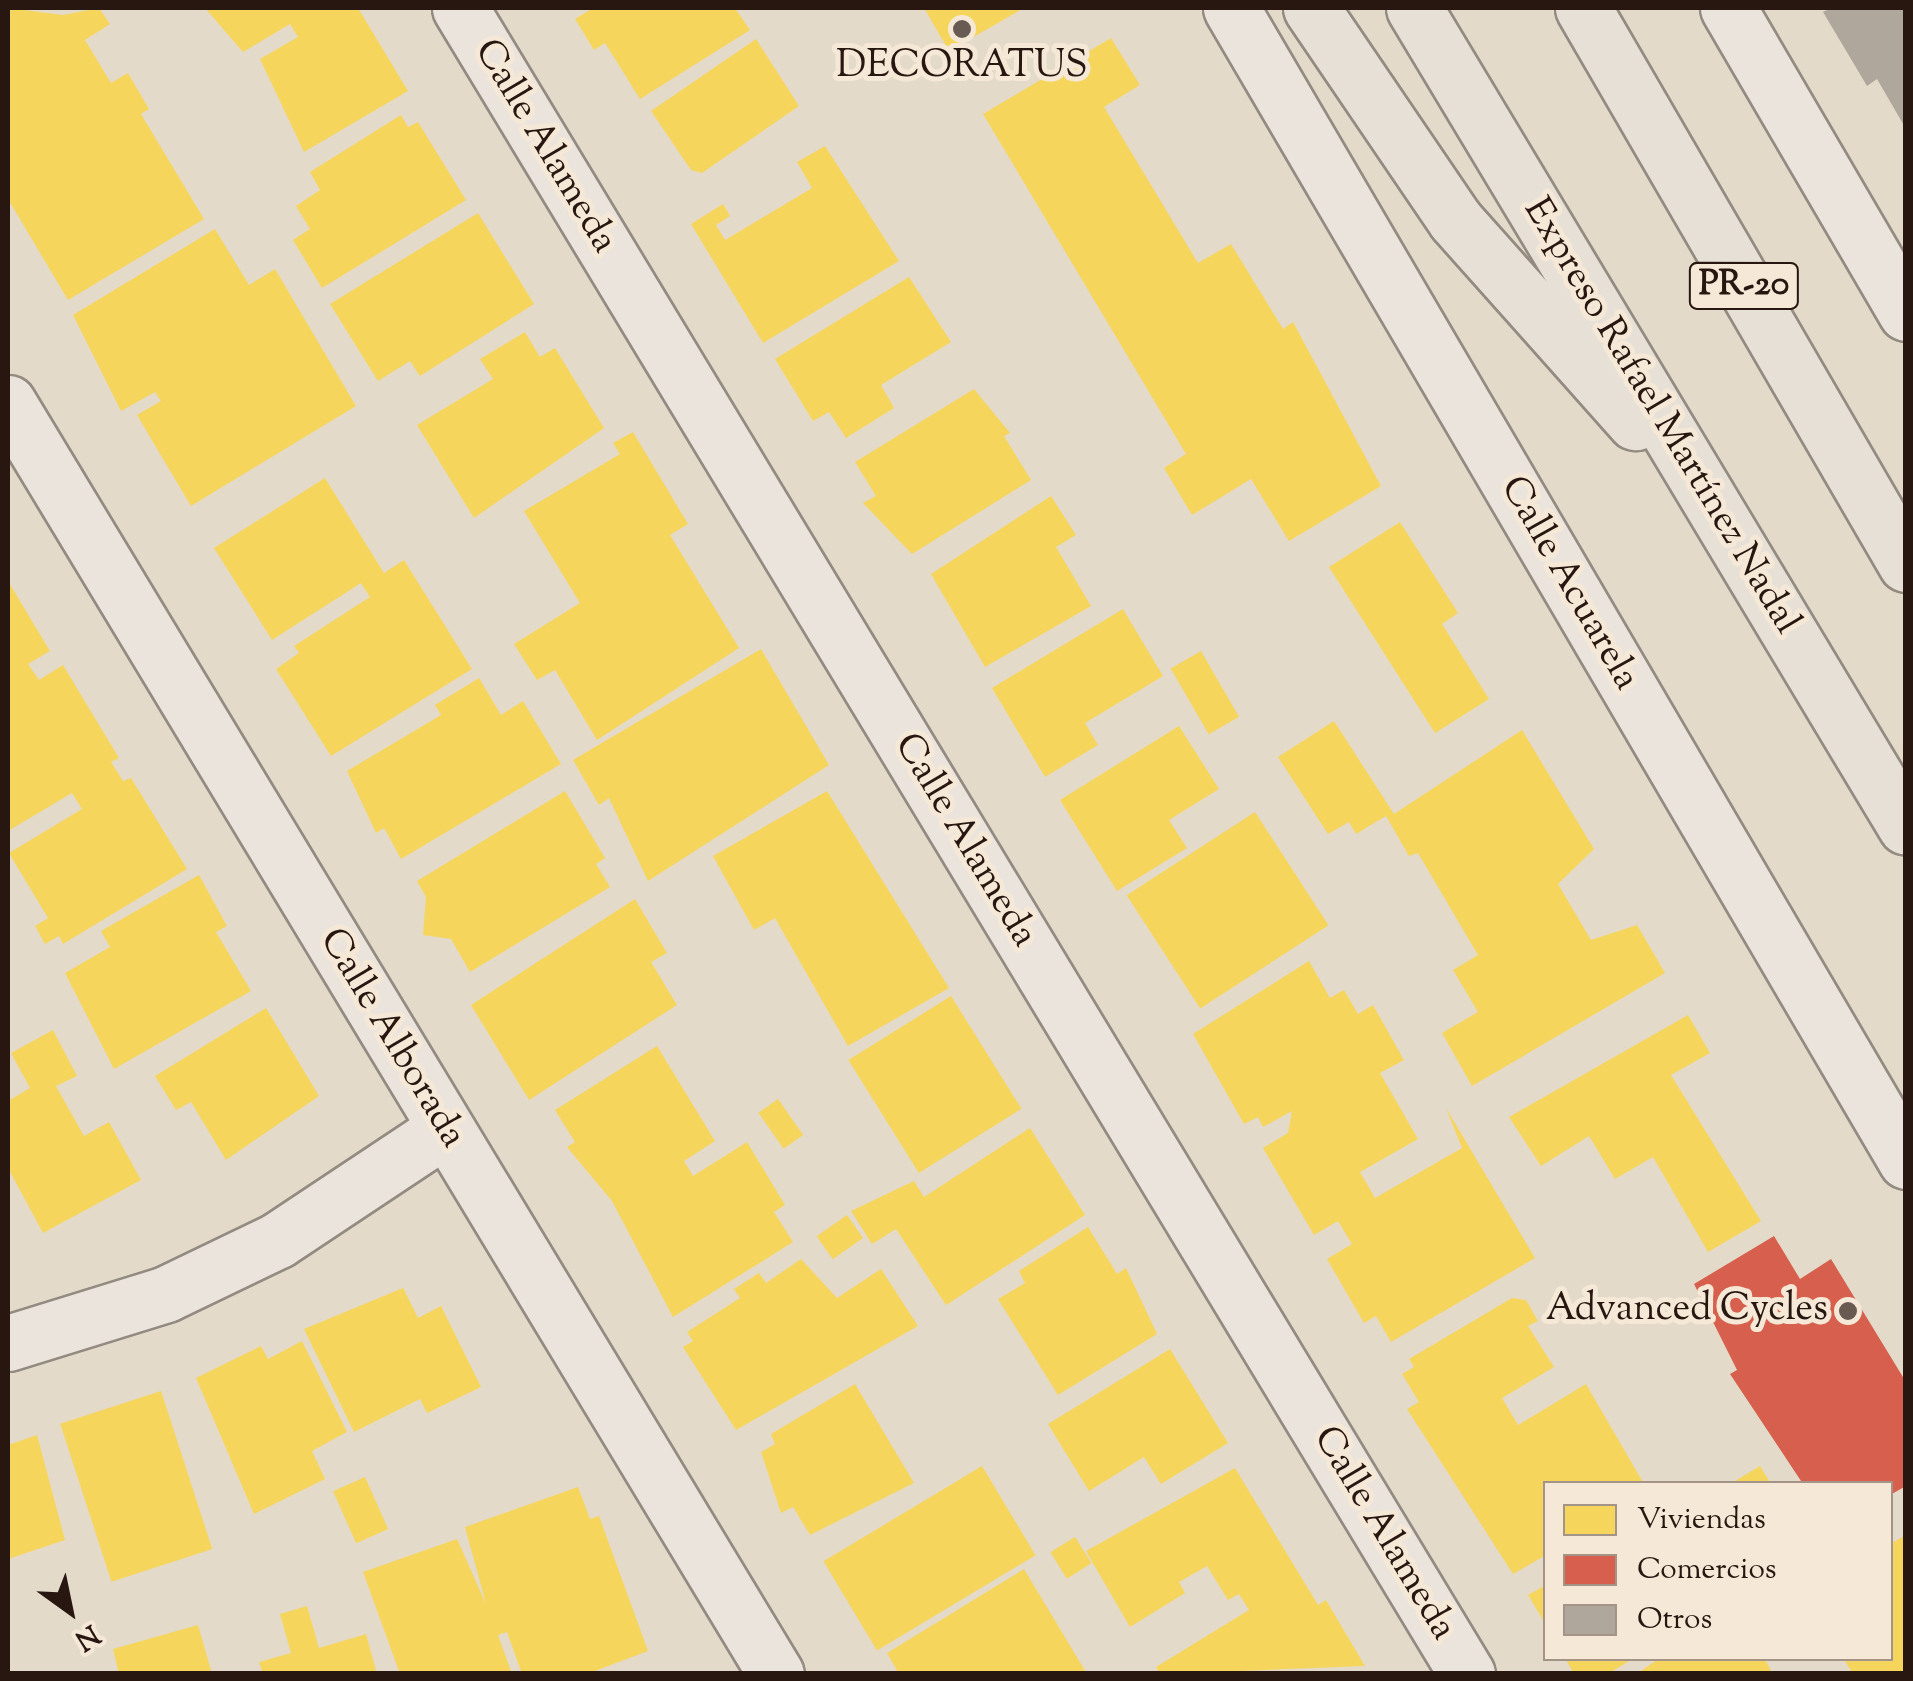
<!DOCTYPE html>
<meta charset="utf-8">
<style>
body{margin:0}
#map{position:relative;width:1913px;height:1681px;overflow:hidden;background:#e4daca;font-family:"Sorts Mill Goudy",serif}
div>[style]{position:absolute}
.homes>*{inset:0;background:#f6d55c;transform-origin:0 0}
.shops>*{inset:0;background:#d6604d}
.building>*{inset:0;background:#afa79c}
.roads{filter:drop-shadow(2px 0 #938b81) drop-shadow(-2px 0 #938b81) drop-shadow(0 2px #938b81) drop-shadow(0 -2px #938b81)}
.minor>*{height:55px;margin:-27.5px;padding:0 27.5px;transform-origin:27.5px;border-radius:27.5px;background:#eae4dd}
.motorway>*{height:55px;margin:-27.5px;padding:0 27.5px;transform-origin:27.5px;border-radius:27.5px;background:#e7e0d7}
.dots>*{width:28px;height:28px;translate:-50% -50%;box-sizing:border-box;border:5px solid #f5e8d6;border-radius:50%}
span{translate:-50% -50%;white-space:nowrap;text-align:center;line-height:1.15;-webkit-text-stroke:10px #f5e8d6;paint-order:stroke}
.shield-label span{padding:2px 8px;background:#f5e8d6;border:2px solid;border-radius:8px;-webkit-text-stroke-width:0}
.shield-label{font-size:35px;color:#281711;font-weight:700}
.poi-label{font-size:38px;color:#281711}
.right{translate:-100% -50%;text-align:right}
.street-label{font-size:38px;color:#281711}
.frame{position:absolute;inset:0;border:10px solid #281711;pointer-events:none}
.legend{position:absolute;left:1543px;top:1481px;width:350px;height:180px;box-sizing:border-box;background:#f5e8d6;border:2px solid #a39487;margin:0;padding:12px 18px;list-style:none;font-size:30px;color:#281711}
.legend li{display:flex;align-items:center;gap:20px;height:50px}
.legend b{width:50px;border:2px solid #a39487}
.north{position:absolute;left:20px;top:1561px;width:100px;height:100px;-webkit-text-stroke:8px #f5e8d6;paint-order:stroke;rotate:147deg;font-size:28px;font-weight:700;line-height:40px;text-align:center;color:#281711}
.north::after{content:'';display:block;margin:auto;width:35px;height:45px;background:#281711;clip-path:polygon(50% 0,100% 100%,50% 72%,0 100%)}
</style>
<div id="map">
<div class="homes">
<i style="clip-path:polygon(8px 8px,63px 15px,99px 8px,110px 24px,85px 40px,111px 83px,128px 73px,149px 109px,141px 114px,204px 219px,68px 300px,8px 199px)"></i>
<i style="clip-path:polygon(205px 8px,358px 8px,408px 91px,304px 152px,260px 59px,298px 37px,290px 24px,243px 52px)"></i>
<i style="clip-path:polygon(593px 8px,735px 8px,750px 30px,640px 99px,605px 43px,594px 50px,575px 19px)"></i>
<i style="clip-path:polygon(924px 8px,1024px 8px,949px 51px)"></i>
<i style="clip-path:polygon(1111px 38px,1140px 85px,1104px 107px,1198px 263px,1231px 244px,1283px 329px,1293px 322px,1381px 486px,1289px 541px,1251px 479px,1192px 515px,1164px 468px,1186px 454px,983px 114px)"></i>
<i style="clip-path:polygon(756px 39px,799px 106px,702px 173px,691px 170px,651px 111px)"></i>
<i style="clip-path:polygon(401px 115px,408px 127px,418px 122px,466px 200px,322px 288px,293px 240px,310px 229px,296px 206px,320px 190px,310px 172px)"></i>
<i style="clip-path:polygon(825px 146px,899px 261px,763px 343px,691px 224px,723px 204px,730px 216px,716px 225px,725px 240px,812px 188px,797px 162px)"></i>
<i style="clip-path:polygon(478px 213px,534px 304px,420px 376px,410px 361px,378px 381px,330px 304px)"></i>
<i style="clip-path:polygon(215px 229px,249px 285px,275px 269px,356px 406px,191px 506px,137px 415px,161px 401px,155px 392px,121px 411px,73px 315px)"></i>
<i style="clip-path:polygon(909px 277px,951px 342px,881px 385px,894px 408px,846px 438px,829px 412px,813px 421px,775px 359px)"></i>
<i style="clip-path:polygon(525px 332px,540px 357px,555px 348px,604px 428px,474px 518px,417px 425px,493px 379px,480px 359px)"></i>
<i style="clip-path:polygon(974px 389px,1010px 433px,1004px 436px,1031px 480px,912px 554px,863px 503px,876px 496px,855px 462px)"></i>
<i style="clip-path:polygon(633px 432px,688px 524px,670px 535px,739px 648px,597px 740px,555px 670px,537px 680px,514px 644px,580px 603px,524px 511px,620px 454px,613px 443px)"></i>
<i style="clip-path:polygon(325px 478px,384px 573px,404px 560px,472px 669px,331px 756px,276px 669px,299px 653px,294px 646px,370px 597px,361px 583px,272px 640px,214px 548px)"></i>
<i style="clip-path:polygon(1051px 496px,1076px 535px,1056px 547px,1091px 606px,985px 667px,931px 574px)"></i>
<i style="clip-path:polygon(1400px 522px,1458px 613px,1442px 624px,1489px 699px,1435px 733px,1329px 567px)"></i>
<i style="clip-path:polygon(8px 581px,50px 651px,28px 664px,39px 680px,63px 665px,119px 758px,111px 762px,123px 781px,131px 778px,187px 869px,63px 944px,59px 936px,45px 944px,35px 926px,48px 918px,9px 853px,82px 809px,72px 793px,8px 831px)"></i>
<i style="clip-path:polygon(1123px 609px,1163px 676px,1085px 723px,1098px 745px,1045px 777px,992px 688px)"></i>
<i style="clip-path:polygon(761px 649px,829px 765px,648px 881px,609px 798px,599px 805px,573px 760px)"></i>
<i style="left:1201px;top:651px;width:76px;height:35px;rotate:60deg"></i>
<i style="clip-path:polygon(479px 678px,501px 715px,523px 701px,561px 764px,401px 859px,384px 828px,376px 833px,347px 771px,441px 715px,435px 705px)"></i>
<i style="clip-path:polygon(1334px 721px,1394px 814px,1522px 730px,1594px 849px,1558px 884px,1591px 940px,1637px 925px,1665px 973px,1472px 1086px,1442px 1033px,1478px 1012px,1453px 970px,1478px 955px,1418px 853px,1409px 856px,1386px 816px,1356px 834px,1349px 822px,1328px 834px,1278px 757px)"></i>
<i style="clip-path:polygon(1179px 726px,1219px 789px,1169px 820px,1187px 848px,1117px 891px,1060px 800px)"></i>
<i style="clip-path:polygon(565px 791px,605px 858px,596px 864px,610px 887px,470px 972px,451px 939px,423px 935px,426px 897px,417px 881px)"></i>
<i style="clip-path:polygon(827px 791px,949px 988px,848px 1046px,775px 918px,754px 930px,713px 856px)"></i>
<i style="left:1255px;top:812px;width:135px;height:153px;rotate:57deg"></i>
<i style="clip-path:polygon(199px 875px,227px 926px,216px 932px,251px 991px,114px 1069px,65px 973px,110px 947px,101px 931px)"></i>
<i style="clip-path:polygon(635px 899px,667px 953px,651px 962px,677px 1005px,529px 1100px,471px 1005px)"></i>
<i style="clip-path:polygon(1309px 961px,1330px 998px,1344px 990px,1358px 1014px,1373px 1005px,1404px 1060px,1380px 1073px,1418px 1139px,1360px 1172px,1375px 1198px,1462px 1148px,1446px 1108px,1535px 1258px,1391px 1342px,1376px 1316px,1364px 1323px,1327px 1259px,1352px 1244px,1338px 1221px,1314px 1235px,1263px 1148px,1288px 1133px,1292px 1111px,1263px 1127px,1258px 1117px,1244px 1124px,1193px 1034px)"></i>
<i style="left:951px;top:996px;width:133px;height:121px;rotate:58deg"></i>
<i style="clip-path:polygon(266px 1008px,319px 1096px,226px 1160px,191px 1102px,176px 1110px,155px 1076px)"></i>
<i style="clip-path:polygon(1688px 1015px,1710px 1053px,1671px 1075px,1761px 1221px,1708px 1252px,1653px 1157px,1615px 1179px,1589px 1136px,1541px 1166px,1509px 1117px)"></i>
<i style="clip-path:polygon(53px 1030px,77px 1076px,56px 1086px,84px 1136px,109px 1122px,141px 1180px,43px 1233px,8px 1168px,8px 1101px,30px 1088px,11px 1053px)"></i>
<i style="clip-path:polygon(657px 1046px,715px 1141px,684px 1161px,693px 1176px,747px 1142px,785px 1205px,774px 1212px,793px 1242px,673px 1317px,612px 1201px,567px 1147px,575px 1142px,555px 1110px)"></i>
<i style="left:778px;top:1099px;width:44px;height:24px;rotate:55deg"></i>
<i style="clip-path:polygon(1030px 1128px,1085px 1215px,946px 1305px,896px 1229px,872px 1244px,851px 1211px,914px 1181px,924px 1197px)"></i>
<i style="left:847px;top:1215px;width:28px;height:37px;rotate:55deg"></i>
<i style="clip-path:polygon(1088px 1227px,1117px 1274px,1126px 1268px,1157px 1334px,1058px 1395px,998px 1299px,1025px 1283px,1019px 1271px)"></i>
<i style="clip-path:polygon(801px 1259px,837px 1298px,881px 1269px,918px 1326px,736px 1430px,683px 1347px,693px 1341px,687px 1332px,740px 1298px,734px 1289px,759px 1273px,766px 1283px)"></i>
<i style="clip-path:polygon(403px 1288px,418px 1318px,441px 1306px,481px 1387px,427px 1413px,420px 1399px,354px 1432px,304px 1329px)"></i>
<i style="clip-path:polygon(1512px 1298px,1526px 1300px,1538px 1321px,1528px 1326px,1554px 1367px,1502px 1398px,1518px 1425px,1586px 1384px,1644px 1484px,1546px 1484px,1546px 1555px,1513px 1574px,1407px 1409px,1419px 1402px,1402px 1374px,1414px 1367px,1409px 1359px)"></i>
<i style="clip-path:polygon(302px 1341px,347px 1432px,312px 1451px,325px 1479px,254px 1514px,196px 1378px,261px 1346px,268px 1359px)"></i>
<i style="clip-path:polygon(1170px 1349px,1228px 1443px,1161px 1484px,1144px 1457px,1089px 1491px,1048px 1424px)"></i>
<i style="clip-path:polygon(855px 1384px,914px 1483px,810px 1535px,793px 1507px,781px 1513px,761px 1452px,775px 1444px,771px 1434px)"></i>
<i style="left:161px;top:1391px;width:166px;height:106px;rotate:72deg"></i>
<i style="clip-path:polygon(37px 1435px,65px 1540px,8px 1559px,8px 1445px)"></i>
<i style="left:982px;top:1466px;width:104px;height:185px;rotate:59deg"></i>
<i style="clip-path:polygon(1760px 1466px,1771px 1484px,1730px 1484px)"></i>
<i style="clip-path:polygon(1235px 1468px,1318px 1605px,1326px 1600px,1365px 1666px,1160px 1674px,1156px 1667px,1249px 1610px,1239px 1594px,1228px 1600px,1207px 1566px,1179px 1582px,1185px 1593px,1130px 1627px,1086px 1551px)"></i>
<i style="left:365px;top:1477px;width:57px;height:35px;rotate:66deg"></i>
<i style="clip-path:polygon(578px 1487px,590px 1519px,599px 1516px,648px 1651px,587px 1674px,522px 1674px,507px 1632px,498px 1635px,512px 1674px,400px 1674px,363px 1572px,457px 1539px,486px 1604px,465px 1527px)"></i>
<i style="clip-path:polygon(1906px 1535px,1906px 1674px,1853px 1674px,1843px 1658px,1890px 1658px,1890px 1544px)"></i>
<i style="left:1075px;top:1537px;width:31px;height:29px;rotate:58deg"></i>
<i style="clip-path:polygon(1024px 1569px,1087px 1674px,899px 1674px,887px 1653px)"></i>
<i style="clip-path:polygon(1546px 1585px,1546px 1625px,1528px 1595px)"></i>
<i style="clip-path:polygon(307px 1606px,319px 1648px,366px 1634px,377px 1674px,263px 1674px,259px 1662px,291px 1653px,280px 1614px)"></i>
<i style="clip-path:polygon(198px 1625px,212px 1674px,119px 1674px,113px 1649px)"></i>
<i style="clip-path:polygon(1565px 1658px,1634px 1658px,1608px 1674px,1574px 1674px)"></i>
<i style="clip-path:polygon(1660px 1658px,1764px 1658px,1773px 1674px,1636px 1674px)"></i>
</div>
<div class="shops">
<i style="clip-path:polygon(1774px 1236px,1800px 1279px,1831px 1259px,1906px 1382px,1906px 1486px,1890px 1495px,1890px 1484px,1803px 1484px,1730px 1374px,1737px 1370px,1694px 1284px)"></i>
</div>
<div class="building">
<i style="clip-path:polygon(1831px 8px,1906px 8px,1906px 129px,1877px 79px,1867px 86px,1823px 12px)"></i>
</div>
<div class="roads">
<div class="minor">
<i style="left:460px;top:8px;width:1947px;rotate:58.85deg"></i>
<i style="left:1231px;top:8px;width:1336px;rotate:59.65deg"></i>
<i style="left:1728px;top:8px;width:353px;rotate:59.7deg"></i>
<i style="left:8px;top:403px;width:1485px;rotate:58.86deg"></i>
<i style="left:8px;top:1343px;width:165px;rotate:-17.2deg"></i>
<i style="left:166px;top:1294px;width:124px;rotate:-25.7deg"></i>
<i style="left:278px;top:1240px;width:201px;rotate:-33.6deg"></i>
</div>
<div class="motorway">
<i style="left:1311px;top:8px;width:256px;rotate:55.8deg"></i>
<i style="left:1455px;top:220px;width:271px;rotate:48.3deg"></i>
<i style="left:1414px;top:8px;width:955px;rotate:59.01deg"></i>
<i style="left:1583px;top:8px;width:643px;rotate:59.85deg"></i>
</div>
</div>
<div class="dots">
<i style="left:962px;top:29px;background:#6a5b52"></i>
<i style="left:1848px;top:1311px;background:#6a5b52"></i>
</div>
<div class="shield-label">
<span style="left:1744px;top:286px">PR-20</span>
</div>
<div class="poi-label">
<span style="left:962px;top:68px">DECORATUS</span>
<span class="right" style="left:1828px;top:1311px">Advanced Cycles</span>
</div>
<div class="street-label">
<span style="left:544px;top:147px;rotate:59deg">Calle Alameda</span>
<span style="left:1660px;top:417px;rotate:59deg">Expreso Rafael Martínez Nadal</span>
<span style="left:1568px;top:584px;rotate:60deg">Calle Acuarela</span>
<span style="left:964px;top:841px;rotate:59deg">Calle Alameda</span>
<span style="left:391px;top:1039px;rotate:59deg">Calle Alborada</span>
<span style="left:1383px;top:1534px;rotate:59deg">Calle Alameda</span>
</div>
<div class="frame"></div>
<ul class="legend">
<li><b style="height:28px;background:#f6d55c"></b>Viviendas</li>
<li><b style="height:28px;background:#d6604d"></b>Comercios</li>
<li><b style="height:28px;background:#afa79c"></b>Otros</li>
</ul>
<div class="north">N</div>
</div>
